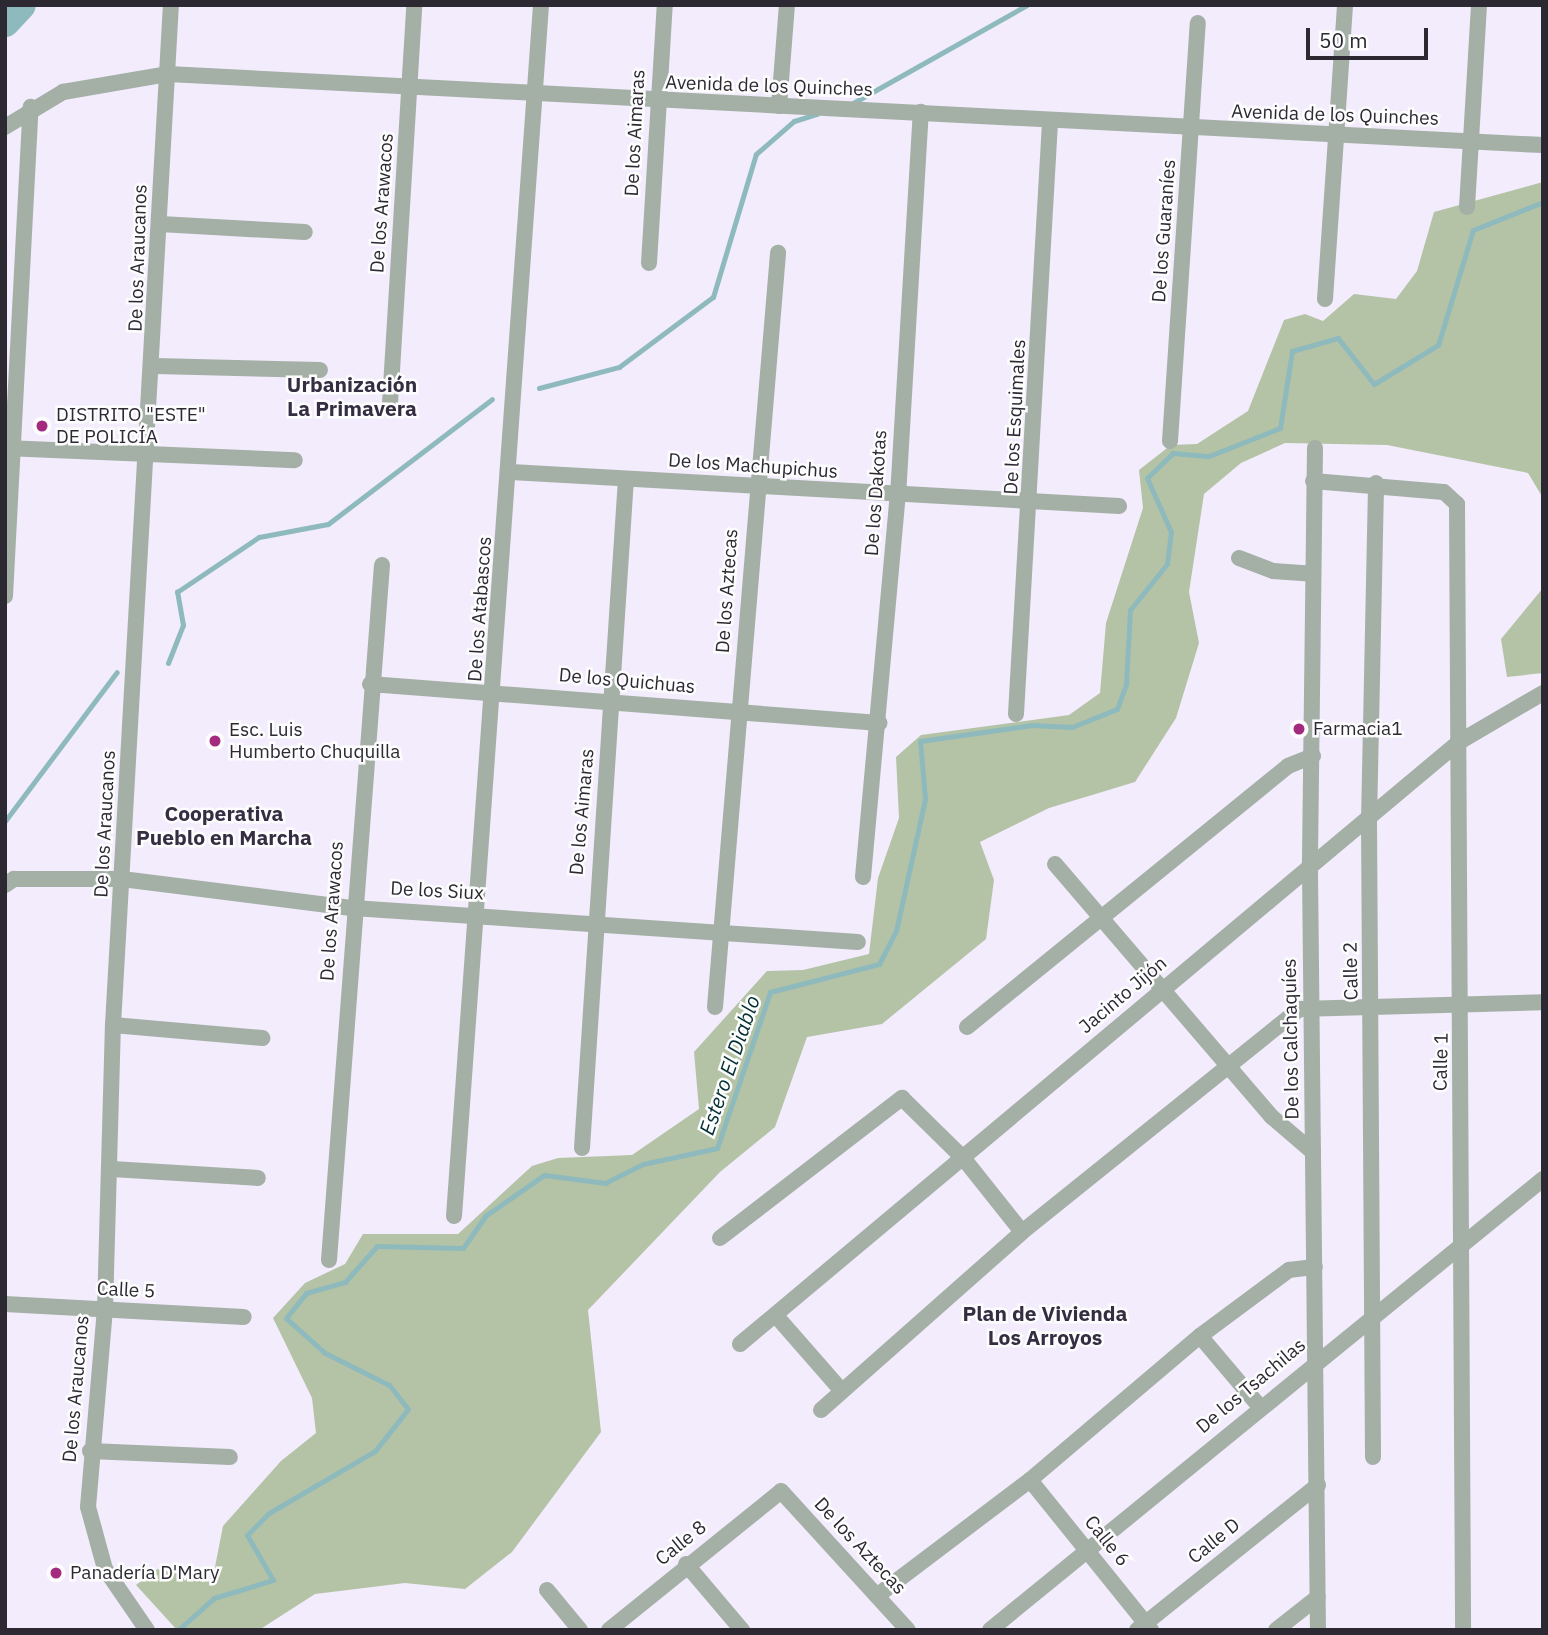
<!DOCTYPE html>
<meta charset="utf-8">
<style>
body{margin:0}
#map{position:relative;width:1548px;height:1635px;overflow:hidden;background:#f2ecfd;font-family:"IBM Plex Sans",sans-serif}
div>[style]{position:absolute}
.green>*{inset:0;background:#b4c3a5}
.stream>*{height:5px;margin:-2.5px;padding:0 2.5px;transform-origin:2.5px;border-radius:2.5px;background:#8ebabe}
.river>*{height:30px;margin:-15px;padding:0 15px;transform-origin:15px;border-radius:15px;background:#8ebabe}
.minor>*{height:16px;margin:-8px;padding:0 8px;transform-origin:8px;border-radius:8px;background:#a4afa6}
.dots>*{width:19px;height:19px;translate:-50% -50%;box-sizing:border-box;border:4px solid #fdfdfd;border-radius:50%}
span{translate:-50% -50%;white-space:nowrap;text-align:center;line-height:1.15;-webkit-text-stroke:5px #fdfdfd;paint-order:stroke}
.street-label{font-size:19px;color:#2c2933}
.poi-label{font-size:19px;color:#2c2933}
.left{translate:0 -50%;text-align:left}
.neighbourhood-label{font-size:21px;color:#352d42;font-weight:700}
.water-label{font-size:21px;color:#022f33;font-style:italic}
.frame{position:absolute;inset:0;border:7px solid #2c2933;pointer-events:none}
.scale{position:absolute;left:1306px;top:28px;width:122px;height:32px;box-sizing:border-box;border:4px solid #2c2933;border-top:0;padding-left:9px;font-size:21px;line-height:24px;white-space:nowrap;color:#2c2933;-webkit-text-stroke:5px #fdfdfd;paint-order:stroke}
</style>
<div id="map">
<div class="green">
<i style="clip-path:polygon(1543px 182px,1543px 498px,1528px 473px,1387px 445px,1285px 443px,1241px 463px,1204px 494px,1189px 592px,1199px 643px,1176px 718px,1135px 782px,1049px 808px,980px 842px,994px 880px,986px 939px,882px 1024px,807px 1037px,775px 1127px,720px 1172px,588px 1310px,601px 1432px,512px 1552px,465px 1589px,405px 1583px,315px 1594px,259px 1630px,177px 1630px,136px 1585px,157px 1569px,212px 1582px,223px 1526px,281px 1461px,316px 1433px,312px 1398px,273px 1318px,305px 1283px,345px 1264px,363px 1234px,458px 1234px,532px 1166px,558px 1158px,632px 1155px,699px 1109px,694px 1052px,767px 971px,803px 970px,869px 954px,878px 878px,899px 818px,896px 757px,921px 735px,1069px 715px,1100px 693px,1106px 623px,1143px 508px,1139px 470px,1171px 445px,1197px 444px,1248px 411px,1284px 320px,1305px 314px,1323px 321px,1354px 294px,1396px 299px,1417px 271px,1434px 212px)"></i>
<i style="clip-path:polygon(1543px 588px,1543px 673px,1507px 677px,1501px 639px)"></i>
</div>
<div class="stream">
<i style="left:853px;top:103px;width:200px;rotate:-29.4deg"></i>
<i style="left:539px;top:388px;width:83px;rotate:-14.7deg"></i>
<i style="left:619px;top:367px;width:117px;rotate:-36.7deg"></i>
<i style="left:713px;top:297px;width:149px;rotate:-73.3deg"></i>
<i style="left:756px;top:154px;width:50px;rotate:-41deg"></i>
<i style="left:794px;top:121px;width:24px;rotate:-17deg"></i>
<i style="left:168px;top:663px;width:41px;rotate:-68.5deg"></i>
<i style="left:183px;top:625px;width:34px;rotate:-100deg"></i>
<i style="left:177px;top:592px;width:99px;rotate:-33.9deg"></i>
<i style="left:259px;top:537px;width:70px;rotate:-10.7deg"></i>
<i style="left:328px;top:524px;width:206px;rotate:-37.3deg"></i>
<i style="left:5px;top:821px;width:186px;rotate:-53.1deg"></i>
<i style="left:178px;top:1630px;width:48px;rotate:-41.6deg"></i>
<i style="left:214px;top:1598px;width:62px;rotate:-17deg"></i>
<i style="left:273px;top:1580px;width:52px;rotate:-120deg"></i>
<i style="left:247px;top:1535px;width:31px;rotate:-45deg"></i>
<i style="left:269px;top:1513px;width:123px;rotate:-30.3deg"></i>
<i style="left:375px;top:1451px;width:53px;rotate:-51.8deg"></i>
<i style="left:408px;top:1409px;width:31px;rotate:-128deg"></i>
<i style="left:389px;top:1385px;width:72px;rotate:-153.4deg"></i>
<i style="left:325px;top:1353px;width:52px;rotate:-138.1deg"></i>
<i style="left:286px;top:1318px;width:32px;rotate:-51deg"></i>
<i style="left:306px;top:1293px;width:41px;rotate:-15.8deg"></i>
<i style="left:345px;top:1282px;width:48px;rotate:-48.4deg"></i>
<i style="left:377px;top:1246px;width:86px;rotate:1.3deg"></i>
<i style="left:463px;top:1248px;width:39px;rotate:-55deg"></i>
<i style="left:485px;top:1216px;width:72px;rotate:-34.8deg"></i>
<i style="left:544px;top:1175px;width:62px;rotate:7.5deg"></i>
<i style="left:605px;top:1183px;width:42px;rotate:-26.6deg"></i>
<i style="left:643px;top:1164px;width:76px;rotate:-12.2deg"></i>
<i style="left:717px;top:1148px;width:165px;rotate:-71.2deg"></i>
<i style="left:770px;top:992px;width:113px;rotate:-14.4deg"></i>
<i style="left:879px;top:964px;width:37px;rotate:-63deg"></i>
<i style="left:896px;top:931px;width:135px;rotate:-77.6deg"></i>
<i style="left:925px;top:799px;width:58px;rotate:-94.9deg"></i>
<i style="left:920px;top:741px;width:113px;rotate:-8.1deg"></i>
<i style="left:1032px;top:725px;width:40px;rotate:2.9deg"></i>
<i style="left:1072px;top:727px;width:48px;rotate:-21.8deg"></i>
<i style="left:1117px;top:709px;width:27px;rotate:-70deg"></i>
<i style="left:1126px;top:684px;width:74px;rotate:-86.9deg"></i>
<i style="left:1130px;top:610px;width:59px;rotate:-51.2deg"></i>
<i style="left:1167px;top:564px;width:32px;rotate:-83deg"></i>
<i style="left:1171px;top:532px;width:59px;rotate:-114deg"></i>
<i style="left:1147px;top:478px;width:36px;rotate:-44deg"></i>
<i style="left:1173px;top:453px;width:36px;rotate:5deg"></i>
<i style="left:1209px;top:456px;width:76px;rotate:-21.5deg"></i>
<i style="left:1280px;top:428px;width:78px;rotate:-81.1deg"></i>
<i style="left:1292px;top:351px;width:48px;rotate:-15.8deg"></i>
<i style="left:1338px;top:338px;width:58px;rotate:52deg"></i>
<i style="left:1374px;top:384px;width:75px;rotate:-31.4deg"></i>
<i style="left:1438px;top:345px;width:120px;rotate:-73.1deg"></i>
<i style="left:1473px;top:230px;width:75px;rotate:-21.8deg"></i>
</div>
<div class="river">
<i style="left:5px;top:22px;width:23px;rotate:-47deg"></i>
</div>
<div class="minor">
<i style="left:779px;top:106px;width:101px;rotate:-85.5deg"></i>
<i style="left:5px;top:127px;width:68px;rotate:-31.1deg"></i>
<i style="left:63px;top:92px;width:107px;rotate:-9.7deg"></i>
<i style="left:168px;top:74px;width:1377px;rotate:2.96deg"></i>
<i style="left:1467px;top:207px;width:202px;rotate:-86.6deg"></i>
<i style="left:160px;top:224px;width:145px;rotate:3.2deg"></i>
<i style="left:649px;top:263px;width:258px;rotate:-86.5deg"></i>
<i style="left:1325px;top:299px;width:295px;rotate:-86.1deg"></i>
<i style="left:155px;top:366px;width:165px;rotate:1.4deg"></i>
<i style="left:390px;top:403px;width:399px;rotate:-86.5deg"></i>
<i style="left:1170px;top:441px;width:419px;rotate:-86.2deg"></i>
<i style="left:5px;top:448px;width:290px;rotate:2.4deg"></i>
<i style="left:1315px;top:448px;width:423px;rotate:90.7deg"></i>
<i style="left:1310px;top:871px;width:759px;rotate:89.4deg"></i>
<i style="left:511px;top:472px;width:609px;rotate:3.2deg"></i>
<i style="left:1313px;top:481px;width:131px;rotate:4.8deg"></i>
<i style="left:1444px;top:492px;width:18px;rotate:43deg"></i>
<i style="left:1457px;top:504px;width:1126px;rotate:89.69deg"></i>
<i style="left:1239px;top:558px;width:36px;rotate:21deg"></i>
<i style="left:1273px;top:571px;width:39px;rotate:4deg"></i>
<i style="left:5px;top:596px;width:490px;rotate:-87deg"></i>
<i style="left:370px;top:684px;width:511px;rotate:4.37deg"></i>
<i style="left:1016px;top:714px;width:593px;rotate:-86.71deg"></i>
<i style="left:1055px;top:864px;width:333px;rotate:49.4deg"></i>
<i style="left:1272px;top:1117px;width:54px;rotate:40.5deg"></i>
<i style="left:863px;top:877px;width:383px;rotate:-84.8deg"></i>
<i style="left:898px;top:496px;width:385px;rotate:-86.6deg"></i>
<i style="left:5px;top:885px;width:11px;rotate:-34deg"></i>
<i style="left:14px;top:879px;width:108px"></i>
<i style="left:122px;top:879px;width:233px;rotate:7.2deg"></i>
<i style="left:353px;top:908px;width:506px;rotate:3.85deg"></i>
<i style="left:715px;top:1007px;width:757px;rotate:-85.22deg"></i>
<i style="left:113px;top:1025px;width:150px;rotate:5deg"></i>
<i style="left:967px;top:1027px;width:414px;rotate:-39.1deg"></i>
<i style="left:1288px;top:766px;width:27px;rotate:-22deg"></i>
<i style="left:582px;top:1148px;width:670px;rotate:-86.24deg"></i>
<i style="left:112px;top:1169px;width:146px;rotate:3.5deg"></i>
<i style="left:454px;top:1216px;width:1214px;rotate:-85.89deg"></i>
<i style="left:720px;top:1238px;width:230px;rotate:-37.6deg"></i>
<i style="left:902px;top:1098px;width:87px;rotate:44.5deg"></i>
<i style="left:964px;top:1159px;width:93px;rotate:51.5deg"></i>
<i style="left:329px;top:1260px;width:697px;rotate:-85.64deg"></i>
<i style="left:5px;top:1304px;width:239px;rotate:3.1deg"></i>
<i style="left:778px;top:1318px;width:97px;rotate:48.8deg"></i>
<i style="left:1200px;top:1336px;width:93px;rotate:49.8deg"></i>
<i style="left:740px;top:1344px;width:938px;rotate:-39.94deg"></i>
<i style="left:1459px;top:742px;width:97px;rotate:-30.3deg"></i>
<i style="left:821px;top:1410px;width:268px;rotate:-41.5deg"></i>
<i style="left:1022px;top:1232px;width:356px;rotate:-38.8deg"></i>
<i style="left:1299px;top:1009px;width:244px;rotate:-1.6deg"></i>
<i style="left:90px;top:1451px;width:140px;rotate:2.5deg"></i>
<i style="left:1373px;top:1457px;width:636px;rotate:-90.36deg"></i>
<i style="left:1369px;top:821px;width:338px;rotate:-88.8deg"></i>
<i style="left:1030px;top:1480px;width:193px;rotate:51.1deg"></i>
<i style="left:686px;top:1564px;width:87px;rotate:49.7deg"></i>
<i style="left:547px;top:1590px;width:52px;rotate:50.5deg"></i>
<i style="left:878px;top:1595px;width:191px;rotate:-37.1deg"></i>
<i style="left:1030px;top:1480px;width:223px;rotate:-40.3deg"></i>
<i style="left:1200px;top:1336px;width:111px;rotate:-36.6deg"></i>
<i style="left:1289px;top:1270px;width:26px;rotate:-7deg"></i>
<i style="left:147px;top:1630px;width:74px;rotate:-124.5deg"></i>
<i style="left:105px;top:1569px;width:64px;rotate:-105.3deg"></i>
<i style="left:88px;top:1507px;width:199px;rotate:-85.1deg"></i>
<i style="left:105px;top:1309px;width:284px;rotate:-88.4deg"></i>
<i style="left:113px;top:1025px;width:1022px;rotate:-86.75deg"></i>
<i style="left:609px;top:1630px;width:221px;rotate:-38.9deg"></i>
<i style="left:781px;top:1491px;width:188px;rotate:47.6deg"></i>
<i style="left:990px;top:1630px;width:714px;rotate:-39.2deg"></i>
<i style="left:1137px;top:1630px;width:232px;rotate:-38.7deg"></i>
<i style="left:1276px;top:1630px;width:53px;rotate:-38.2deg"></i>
</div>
<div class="dots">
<i style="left:42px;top:426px;background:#a42a80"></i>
<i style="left:1299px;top:729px;background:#a42a80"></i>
<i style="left:215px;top:741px;background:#a42a80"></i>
<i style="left:56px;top:1573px;background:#a42a80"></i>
</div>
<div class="street-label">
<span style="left:769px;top:86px;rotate:2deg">Avenida de los Quinches</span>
<span style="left:1335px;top:115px;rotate:2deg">Avenida de los Quinches</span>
<span style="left:635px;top:133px;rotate:-87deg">De los Aimaras</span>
<span style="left:382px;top:203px;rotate:-86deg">De los Arawacos</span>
<span style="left:1164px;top:231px;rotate:-86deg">De los Guaraníes</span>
<span style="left:138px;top:258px;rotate:-88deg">De los Araucanos</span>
<span style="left:1015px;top:417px;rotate:-87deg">De los Esquimales</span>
<span style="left:753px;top:466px;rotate:4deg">De los Machupichus</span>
<span style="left:876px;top:493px;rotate:-86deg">De los Dakotas</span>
<span style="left:727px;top:591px;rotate:-86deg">De los Aztecas</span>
<span style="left:480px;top:609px;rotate:-86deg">De los Atabascos</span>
<span style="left:627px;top:681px;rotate:5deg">De los Quichuas</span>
<span style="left:582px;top:812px;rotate:-85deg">De los Aimaras</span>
<span style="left:105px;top:824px;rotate:-87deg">De los Araucanos</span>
<span style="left:437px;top:891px;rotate:3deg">De los Siux</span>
<span style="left:332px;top:911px;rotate:-86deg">De los Arawacos</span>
<span style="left:1351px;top:971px;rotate:-91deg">Calle 2</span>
<span style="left:1123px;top:995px;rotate:-40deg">Jacinto Jijón</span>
<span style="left:1291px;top:1039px;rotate:-91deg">De los Calchaquíes</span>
<span style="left:1441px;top:1062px;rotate:-89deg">Calle 1</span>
<span style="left:126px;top:1290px;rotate:3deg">Calle 5</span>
<span style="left:1251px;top:1386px;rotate:-40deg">De los Tsachilas</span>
<span style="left:76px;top:1389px;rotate:-85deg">De los Araucanos</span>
<span style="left:1107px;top:1541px;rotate:51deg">Calle 6</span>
<span style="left:1214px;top:1541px;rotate:-39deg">Calle D</span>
<span style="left:681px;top:1543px;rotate:-39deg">Calle 8</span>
<span style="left:860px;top:1546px;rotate:47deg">De los Aztecas</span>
</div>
<div class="poi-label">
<span class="left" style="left:56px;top:426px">DISTRITO "ESTE"<br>DE POLICÍA</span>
<span class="left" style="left:1313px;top:729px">Farmacia1</span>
<span class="left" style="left:229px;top:741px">Esc. Luis<br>Humberto Chuquilla</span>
<span class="left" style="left:70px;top:1573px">Panadería D'Mary</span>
</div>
<div class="neighbourhood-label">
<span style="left:352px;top:396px">Urbanización<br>La Primavera</span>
<span style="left:224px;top:825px">Cooperativa<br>Pueblo en Marcha</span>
<span style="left:1045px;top:1325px">Plan de Vivienda<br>Los Arroyos</span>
</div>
<div class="water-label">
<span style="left:729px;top:1065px;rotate:-71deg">Estero El Diablo</span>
</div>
<div class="frame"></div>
<div class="scale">50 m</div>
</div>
